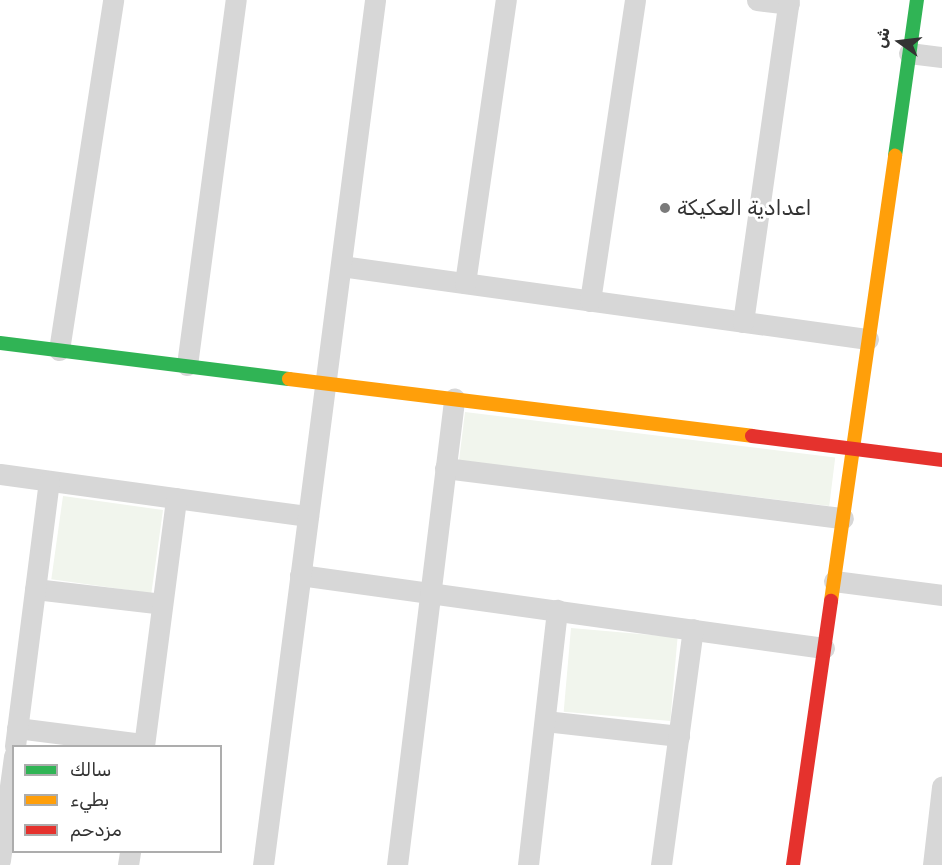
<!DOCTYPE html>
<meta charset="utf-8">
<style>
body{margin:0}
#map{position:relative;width:942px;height:865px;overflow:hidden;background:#fff;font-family:Rubik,"Noto Naskh Arabic",sans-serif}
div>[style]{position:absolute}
.green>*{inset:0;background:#f1f5ed;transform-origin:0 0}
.street>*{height:21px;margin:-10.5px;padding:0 10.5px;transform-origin:10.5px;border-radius:10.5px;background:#d7d7d7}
.fast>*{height:14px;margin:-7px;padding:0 7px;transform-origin:7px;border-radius:7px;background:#30b455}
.slow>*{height:14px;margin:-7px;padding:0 7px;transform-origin:7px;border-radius:7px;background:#ff9f0a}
.jam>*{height:14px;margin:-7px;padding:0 7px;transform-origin:7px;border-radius:7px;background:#e5322d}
.dots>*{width:16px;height:16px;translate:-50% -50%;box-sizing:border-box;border:3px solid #fff;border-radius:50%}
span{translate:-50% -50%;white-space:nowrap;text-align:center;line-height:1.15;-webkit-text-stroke:6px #fff;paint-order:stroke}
.poi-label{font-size:21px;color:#333}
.left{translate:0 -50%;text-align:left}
.legend{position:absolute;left:12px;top:745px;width:210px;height:108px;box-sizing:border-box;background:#fff;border:2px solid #adadad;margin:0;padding:8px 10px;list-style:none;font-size:18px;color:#333}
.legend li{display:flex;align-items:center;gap:12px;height:30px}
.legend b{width:30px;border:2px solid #adadad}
.north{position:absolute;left:870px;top:12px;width:60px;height:60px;-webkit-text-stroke:4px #fff;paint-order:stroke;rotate:284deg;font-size:16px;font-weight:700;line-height:24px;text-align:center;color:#333}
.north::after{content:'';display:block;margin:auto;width:21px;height:27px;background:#333;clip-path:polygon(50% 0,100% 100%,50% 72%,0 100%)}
</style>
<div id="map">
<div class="green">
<i style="left:465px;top:412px;width:373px;height:49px;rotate:7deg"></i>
<i style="left:63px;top:496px;width:101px;height:84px;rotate:8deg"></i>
<i style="left:571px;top:628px;width:107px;height:84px;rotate:5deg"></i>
</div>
<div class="street">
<i style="left:757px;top:0;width:32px;rotate:7deg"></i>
<i style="left:909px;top:53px;width:33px;rotate:7deg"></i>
<i style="left:341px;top:266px;width:532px;rotate:7.89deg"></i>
<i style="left:465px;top:283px;width:286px;rotate:-81.8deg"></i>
<i style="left:590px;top:301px;width:304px;rotate:-81.5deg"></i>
<i style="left:743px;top:322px;width:325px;rotate:-81.9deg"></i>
<i style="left:59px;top:350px;width:354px;rotate:-81.2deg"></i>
<i style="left:187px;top:365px;width:368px;rotate:-82.4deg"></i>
<i style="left:445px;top:468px;width:401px;rotate:7.2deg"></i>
<i style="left:0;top:474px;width:311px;rotate:7.8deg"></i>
<i style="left:300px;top:575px;width:529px;rotate:7.93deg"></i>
<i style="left:834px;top:581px;width:109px;rotate:7.4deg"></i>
<i style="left:35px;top:589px;width:128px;rotate:6.7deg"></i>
<i style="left:545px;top:721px;width:135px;rotate:6.4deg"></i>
<i style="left:17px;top:728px;width:128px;rotate:7.2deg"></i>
<i style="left:15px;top:746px;width:267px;rotate:-82.7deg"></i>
<i style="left:144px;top:746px;width:250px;rotate:-82.6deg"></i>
<i style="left:0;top:860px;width:105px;rotate:-82.3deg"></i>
<i style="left:128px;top:865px;width:13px;rotate:-81deg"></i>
<i style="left:263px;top:865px;width:872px;rotate:-82.62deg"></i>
<i style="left:397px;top:865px;width:470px;rotate:-83deg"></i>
<i style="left:528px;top:865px;width:257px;rotate:-83.5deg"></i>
<i style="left:661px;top:865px;width:238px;rotate:-82.3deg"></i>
<i style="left:933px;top:865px;width:79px;rotate:-83.4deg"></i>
</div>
<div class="fast">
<i style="left:895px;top:156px;width:158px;rotate:-82deg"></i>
<i style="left:0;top:343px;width:291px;rotate:7.1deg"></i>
</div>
<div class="slow">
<i style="left:289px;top:379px;width:466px;rotate:7deg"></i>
<i style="left:831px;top:601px;width:450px;rotate:-81.8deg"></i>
</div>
<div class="jam">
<i style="left:752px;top:436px;width:192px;rotate:7.2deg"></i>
<i style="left:793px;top:865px;width:267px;rotate:-81.8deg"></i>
</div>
<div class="dots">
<i style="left:665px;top:208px;background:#7a7a7a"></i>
</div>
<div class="poi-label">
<span class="left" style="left:677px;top:208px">اعدادية العكيكة</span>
</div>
<ul class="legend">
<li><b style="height:8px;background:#30b455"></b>سالك</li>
<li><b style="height:8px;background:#ff9f0a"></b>بطيء</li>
<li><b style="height:8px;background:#e5322d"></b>مزدحم</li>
</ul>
<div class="north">ش</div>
</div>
